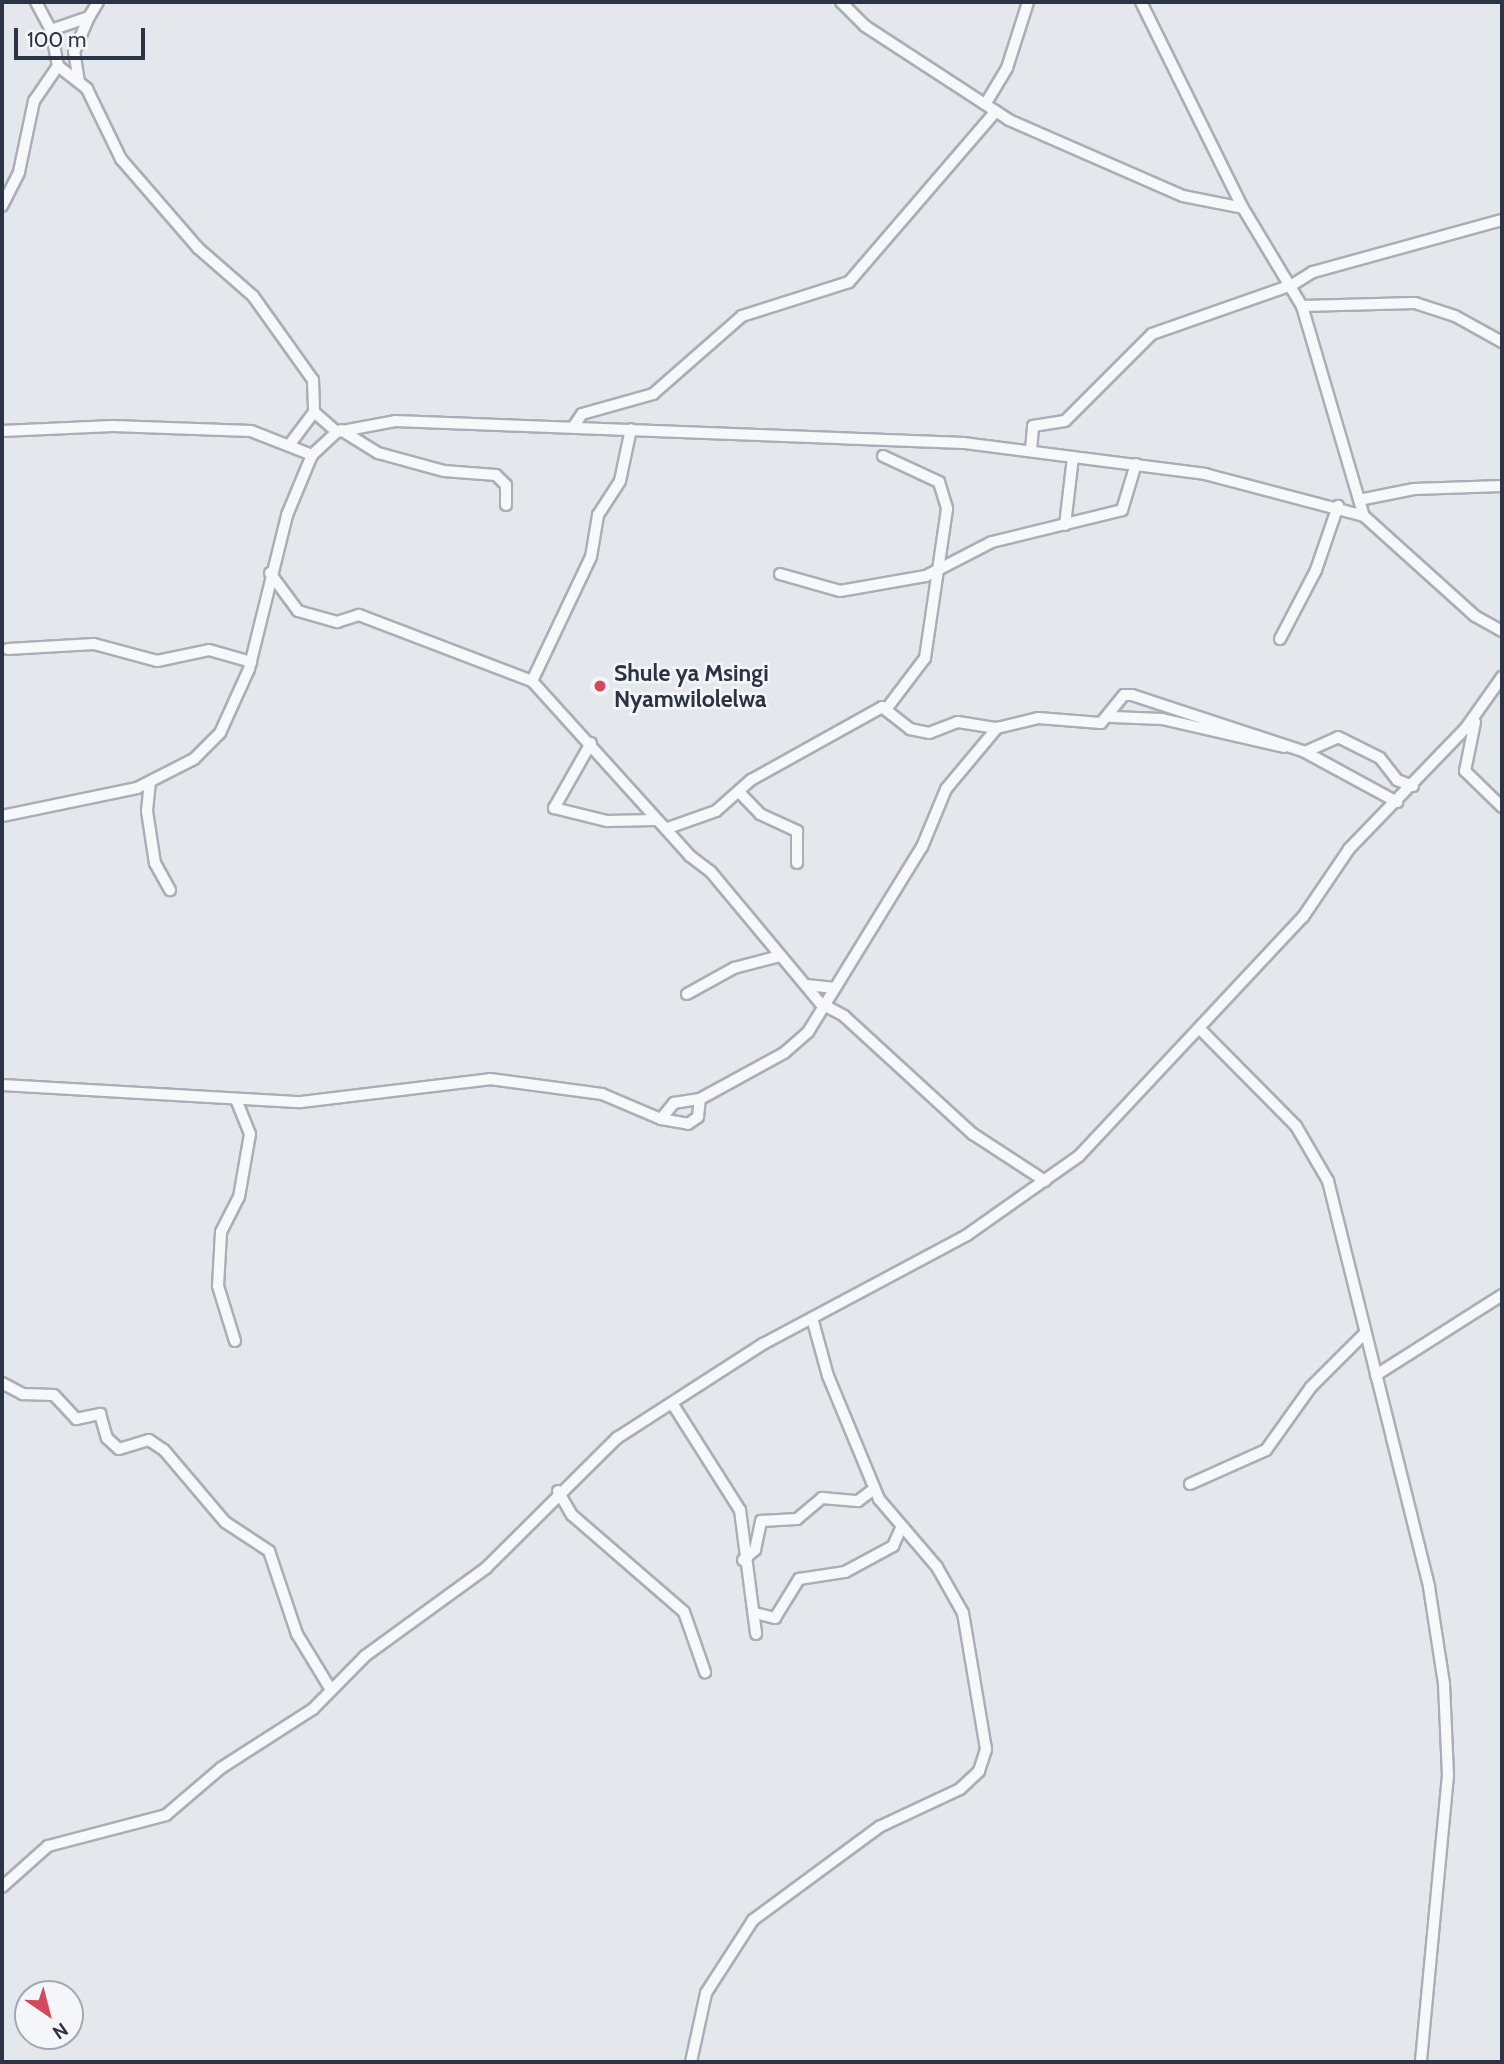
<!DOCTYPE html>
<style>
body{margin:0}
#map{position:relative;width:1504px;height:2064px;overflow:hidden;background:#e4e7ec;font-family:Cabin,sans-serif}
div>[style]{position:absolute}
.roads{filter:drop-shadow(2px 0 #a9aeb7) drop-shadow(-2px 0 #a9aeb7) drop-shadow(0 2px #a9aeb7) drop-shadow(0 -2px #a9aeb7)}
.minor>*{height:10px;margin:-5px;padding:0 5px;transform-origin:5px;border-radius:5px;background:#f7f8fa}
.dots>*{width:19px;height:19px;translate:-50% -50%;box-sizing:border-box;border:4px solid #f4f6f9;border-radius:50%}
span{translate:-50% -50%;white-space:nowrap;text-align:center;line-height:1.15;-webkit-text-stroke:5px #f4f6f9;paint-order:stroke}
.poi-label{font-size:23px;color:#2b3445;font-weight:700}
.left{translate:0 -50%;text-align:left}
.frame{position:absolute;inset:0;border:4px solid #2b3445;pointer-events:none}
.north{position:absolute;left:14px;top:1980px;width:70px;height:70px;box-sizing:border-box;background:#f4f6f9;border:2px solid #a4a8b1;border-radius:50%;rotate:145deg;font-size:19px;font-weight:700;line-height:28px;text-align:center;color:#2b3445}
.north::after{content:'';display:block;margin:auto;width:24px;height:32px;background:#d1495b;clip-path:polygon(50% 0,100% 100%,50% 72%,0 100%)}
.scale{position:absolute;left:14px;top:28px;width:131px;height:32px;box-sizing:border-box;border:4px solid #2b3445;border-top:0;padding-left:9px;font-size:21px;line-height:24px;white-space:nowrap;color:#2b3445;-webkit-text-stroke:5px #f4f6f9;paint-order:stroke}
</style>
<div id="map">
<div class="roads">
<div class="minor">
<i style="left:36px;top:2px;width:32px;rotate:62deg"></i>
<i style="left:51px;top:30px;width:37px;rotate:79deg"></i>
<i style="left:58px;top:66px;width:37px;rotate:38deg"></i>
<i style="left:87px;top:89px;width:78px;rotate:64.1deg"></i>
<i style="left:121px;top:159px;width:118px;rotate:49.1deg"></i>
<i style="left:198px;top:248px;width:73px;rotate:41.1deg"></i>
<i style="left:253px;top:296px;width:103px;rotate:54.5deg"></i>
<i style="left:313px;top:380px;width:32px;rotate:88deg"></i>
<i style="left:314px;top:412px;width:30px;rotate:41deg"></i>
<i style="left:841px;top:2px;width:34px;rotate:45deg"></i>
<i style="left:865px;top:26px;width:172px;rotate:33.1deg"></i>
<i style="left:1009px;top:120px;width:190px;rotate:23.6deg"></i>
<i style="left:1183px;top:196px;width:61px;rotate:11.3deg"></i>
<i style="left:1141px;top:2px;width:230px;rotate:63.7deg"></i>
<i style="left:1243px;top:208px;width:114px;rotate:59deg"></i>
<i style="left:1302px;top:306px;width:219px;rotate:73.6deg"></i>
<i style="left:51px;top:30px;width:40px;rotate:-18.9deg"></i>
<i style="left:89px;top:17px;width:17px;rotate:-59deg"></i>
<i style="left:79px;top:82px;width:30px;rotate:-99deg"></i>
<i style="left:74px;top:52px;width:38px;rotate:-67deg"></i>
<i style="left:986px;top:103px;width:41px;rotate:-59deg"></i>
<i style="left:1007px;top:68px;width:69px;rotate:-72.3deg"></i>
<i style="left:2px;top:206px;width:38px;rotate:-63deg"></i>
<i style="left:19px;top:172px;width:73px;rotate:-78.1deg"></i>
<i style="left:34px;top:101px;width:42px;rotate:-55.6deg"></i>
<i style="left:1302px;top:306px;width:113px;rotate:-1.5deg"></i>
<i style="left:1415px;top:303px;width:42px;rotate:18deg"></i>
<i style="left:1455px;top:316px;width:54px;rotate:29deg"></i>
<i style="left:573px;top:427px;width:16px;rotate:-55deg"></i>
<i style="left:582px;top:414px;width:74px;rotate:-15.7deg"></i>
<i style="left:653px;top:394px;width:118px;rotate:-41.2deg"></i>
<i style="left:742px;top:316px;width:112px;rotate:-17.6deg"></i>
<i style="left:849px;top:282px;width:225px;rotate:-49.3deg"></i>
<i style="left:341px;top:430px;width:44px;rotate:31.9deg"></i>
<i style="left:378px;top:453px;width:68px;rotate:15.3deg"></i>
<i style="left:444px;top:471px;width:52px;rotate:4.4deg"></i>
<i style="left:496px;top:475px;width:14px;rotate:45deg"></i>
<i style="left:506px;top:485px;width:20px;rotate:90deg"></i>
<i style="left:2px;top:431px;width:111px;rotate:-2.6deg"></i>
<i style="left:113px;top:426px;width:138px;rotate:2.1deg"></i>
<i style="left:251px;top:431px;width:66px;rotate:21.5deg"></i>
<i style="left:290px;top:444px;width:40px;rotate:-53deg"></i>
<i style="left:1031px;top:450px;width:24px;rotate:-85deg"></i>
<i style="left:1033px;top:426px;width:32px;rotate:-9deg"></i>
<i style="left:1065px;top:421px;width:123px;rotate:-45deg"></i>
<i style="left:1152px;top:334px;width:148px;rotate:-19.3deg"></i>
<i style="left:1292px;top:285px;width:25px;rotate:-32deg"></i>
<i style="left:1313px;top:272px;width:196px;rotate:-15.4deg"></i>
<i style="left:883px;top:456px;width:62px;rotate:24.9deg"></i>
<i style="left:939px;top:482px;width:28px;rotate:73deg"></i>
<i style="left:947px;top:509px;width:151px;rotate:98.4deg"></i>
<i style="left:925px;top:658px;width:63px;rotate:127.2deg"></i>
<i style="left:1359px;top:500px;width:56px;rotate:-11.3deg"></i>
<i style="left:1414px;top:489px;width:88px;rotate:-2deg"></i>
<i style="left:1065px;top:525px;width:68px;rotate:-83.3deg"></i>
<i style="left:270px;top:573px;width:47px;rotate:53.6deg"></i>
<i style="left:298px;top:611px;width:41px;rotate:15.8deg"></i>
<i style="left:337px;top:622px;width:23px;rotate:-18deg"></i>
<i style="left:359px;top:615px;width:185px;rotate:20.9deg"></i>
<i style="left:532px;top:681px;width:236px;rotate:47.9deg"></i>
<i style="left:690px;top:856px;width:26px;rotate:37deg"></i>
<i style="left:711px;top:872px;width:170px;rotate:50.2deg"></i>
<i style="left:820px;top:1003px;width:27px;rotate:28deg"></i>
<i style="left:844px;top:1016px;width:175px;rotate:42.5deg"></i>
<i style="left:973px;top:1134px;width:86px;rotate:33.1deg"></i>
<i style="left:780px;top:574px;width:62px;rotate:15.8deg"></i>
<i style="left:840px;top:591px;width:87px;rotate:-9.9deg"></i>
<i style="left:926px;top:576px;width:74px;rotate:-27.3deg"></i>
<i style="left:992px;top:542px;width:134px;rotate:-13.8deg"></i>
<i style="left:1122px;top:510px;width:48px;rotate:-73.1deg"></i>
<i style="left:1280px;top:639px;width:78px;rotate:-62.4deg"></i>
<i style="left:1316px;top:570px;width:68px;rotate:-71deg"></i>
<i style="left:8px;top:649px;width:86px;rotate:-3.3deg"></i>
<i style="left:94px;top:644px;width:65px;rotate:15.1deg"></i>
<i style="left:157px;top:661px;width:53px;rotate:-11.9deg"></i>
<i style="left:209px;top:650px;width:44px;rotate:15.9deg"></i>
<i style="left:532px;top:681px;width:137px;rotate:-64.6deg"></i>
<i style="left:591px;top:557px;width:43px;rotate:-80.5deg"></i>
<i style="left:598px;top:515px;width:40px;rotate:-57.1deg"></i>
<i style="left:620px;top:481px;width:53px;rotate:-78.1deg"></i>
<i style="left:1112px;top:717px;width:50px;rotate:2.3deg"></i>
<i style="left:1162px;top:719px;width:125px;rotate:12.9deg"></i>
<i style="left:1475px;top:722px;width:50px;rotate:101.5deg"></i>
<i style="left:1465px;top:771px;width:52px;rotate:44.2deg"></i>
<i style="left:591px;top:743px;width:75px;rotate:119.6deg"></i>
<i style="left:554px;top:808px;width:55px;rotate:13.8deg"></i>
<i style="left:607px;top:821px;width:49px;rotate:-1.2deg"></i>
<i style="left:1305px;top:752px;width:105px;rotate:28.5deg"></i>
<i style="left:150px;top:782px;width:29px;rotate:96deg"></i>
<i style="left:147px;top:811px;width:53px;rotate:81.3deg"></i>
<i style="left:155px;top:863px;width:31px;rotate:61deg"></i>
<i style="left:740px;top:793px;width:29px;rotate:46deg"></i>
<i style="left:760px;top:814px;width:41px;rotate:24.7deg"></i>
<i style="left:797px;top:831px;width:32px;rotate:90deg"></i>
<i style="left:2px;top:816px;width:138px;rotate:-11.7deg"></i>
<i style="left:137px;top:788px;width:64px;rotate:-27deg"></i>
<i style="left:194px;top:759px;width:37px;rotate:-45deg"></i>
<i style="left:220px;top:733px;width:70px;rotate:-65.6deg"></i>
<i style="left:249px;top:669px;width:159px;rotate:-76.1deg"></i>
<i style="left:287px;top:515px;width:65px;rotate:-67.4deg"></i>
<i style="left:312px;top:455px;width:34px;rotate:-43deg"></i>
<i style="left:337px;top:432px;width:59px;rotate:-10.7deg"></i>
<i style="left:395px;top:421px;width:569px;rotate:2.21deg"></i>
<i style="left:964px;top:443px;width:243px;rotate:7.3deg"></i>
<i style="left:1205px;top:474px;width:164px;rotate:14.8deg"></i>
<i style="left:1364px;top:516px;width:149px;rotate:42deg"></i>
<i style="left:1475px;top:616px;width:31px;rotate:29deg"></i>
<i style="left:668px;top:828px;width:51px;rotate:-19.5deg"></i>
<i style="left:716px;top:811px;width:47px;rotate:-41.5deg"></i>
<i style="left:751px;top:780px;width:150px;rotate:-29.1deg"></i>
<i style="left:882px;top:707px;width:36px;rotate:38deg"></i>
<i style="left:910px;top:729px;width:19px;rotate:12deg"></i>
<i style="left:929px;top:733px;width:31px;rotate:-21deg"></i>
<i style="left:958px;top:722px;width:39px;rotate:9deg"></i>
<i style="left:997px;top:728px;width:42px;rotate:-13.7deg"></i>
<i style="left:1038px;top:718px;width:63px;rotate:4.5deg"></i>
<i style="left:1101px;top:723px;width:36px;rotate:-51deg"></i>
<i style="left:1124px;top:695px;width:8px"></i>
<i style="left:1132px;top:695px;width:182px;rotate:18.2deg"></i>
<i style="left:1305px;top:752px;width:36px;rotate:-24deg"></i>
<i style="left:1338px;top:737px;width:47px;rotate:26.6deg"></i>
<i style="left:1380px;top:758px;width:28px;rotate:52deg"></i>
<i style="left:1397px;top:780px;width:17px;rotate:21deg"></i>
<i style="left:806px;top:985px;width:29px;rotate:6deg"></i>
<i style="left:687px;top:994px;width:54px;rotate:-29deg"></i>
<i style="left:734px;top:968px;width:48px;rotate:-14.6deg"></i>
<i style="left:1201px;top:1030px;width:135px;rotate:45.3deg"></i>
<i style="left:1296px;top:1126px;width:64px;rotate:59.8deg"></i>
<i style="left:1328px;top:1181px;width:418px;rotate:76deg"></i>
<i style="left:1429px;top:1587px;width:98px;rotate:81.2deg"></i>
<i style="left:1444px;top:1684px;width:91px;rotate:87.5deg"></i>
<i style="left:1448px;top:1775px;width:288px;rotate:95.4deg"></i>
<i style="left:2px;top:1085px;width:299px;rotate:3.3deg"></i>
<i style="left:301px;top:1102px;width:190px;rotate:-6.9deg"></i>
<i style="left:490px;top:1079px;width:113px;rotate:7.6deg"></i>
<i style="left:602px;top:1094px;width:64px;rotate:23deg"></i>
<i style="left:661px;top:1119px;width:21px;rotate:-51deg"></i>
<i style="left:674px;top:1103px;width:26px;rotate:-9deg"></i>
<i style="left:700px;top:1099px;width:96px;rotate:-28.7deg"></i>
<i style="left:784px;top:1053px;width:32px;rotate:-41deg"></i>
<i style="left:808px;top:1032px;width:217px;rotate:-58.4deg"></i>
<i style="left:922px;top:847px;width:63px;rotate:-67.5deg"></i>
<i style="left:946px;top:789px;width:80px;rotate:-50.1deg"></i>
<i style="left:661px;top:1119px;width:27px;rotate:10deg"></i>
<i style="left:688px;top:1124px;width:12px;rotate:-35deg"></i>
<i style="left:698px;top:1117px;width:18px;rotate:-84deg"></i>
<i style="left:235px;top:1341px;width:58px;rotate:-107.2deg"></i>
<i style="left:218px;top:1286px;width:54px;rotate:-86.8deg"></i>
<i style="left:221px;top:1232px;width:39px;rotate:-63deg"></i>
<i style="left:239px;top:1197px;width:64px;rotate:-80.1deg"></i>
<i style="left:250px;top:1134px;width:35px;rotate:-112deg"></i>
<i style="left:1376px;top:1375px;width:149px;rotate:-32.4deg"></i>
<i style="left:2px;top:1383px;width:24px;rotate:28deg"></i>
<i style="left:23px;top:1394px;width:31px;rotate:2deg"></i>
<i style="left:54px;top:1395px;width:33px;rotate:47deg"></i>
<i style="left:76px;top:1419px;width:25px;rotate:-12deg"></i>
<i style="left:100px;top:1414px;width:25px;rotate:74deg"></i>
<i style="left:107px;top:1438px;width:16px;rotate:43deg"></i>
<i style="left:119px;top:1449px;width:31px;rotate:-17deg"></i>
<i style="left:149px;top:1440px;width:18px;rotate:34deg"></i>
<i style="left:164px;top:1450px;width:94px;rotate:49.7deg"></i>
<i style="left:225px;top:1522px;width:53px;rotate:33.4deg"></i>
<i style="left:269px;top:1551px;width:88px;rotate:71.4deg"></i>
<i style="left:297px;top:1634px;width:66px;rotate:58.7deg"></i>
<i style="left:672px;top:1403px;width:127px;rotate:57.6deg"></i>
<i style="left:740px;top:1510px;width:125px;rotate:82.6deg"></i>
<i style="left:1190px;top:1484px;width:83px;rotate:-24.1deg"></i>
<i style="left:1266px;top:1450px;width:77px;rotate:-54.5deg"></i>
<i style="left:1311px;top:1387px;width:76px;rotate:-45deg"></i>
<i style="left:558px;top:1491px;width:28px;rotate:60deg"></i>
<i style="left:572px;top:1515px;width:148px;rotate:40.9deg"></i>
<i style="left:684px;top:1612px;width:64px;rotate:70.7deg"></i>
<i style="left:743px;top:1560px;width:16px;rotate:-40deg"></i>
<i style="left:755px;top:1550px;width:30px;rotate:-78deg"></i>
<i style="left:761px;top:1521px;width:36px;rotate:-3deg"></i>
<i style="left:797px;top:1519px;width:33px;rotate:-40deg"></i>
<i style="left:822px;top:1498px;width:36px;rotate:5deg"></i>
<i style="left:858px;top:1501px;width:20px;rotate:-37deg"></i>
<i style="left:755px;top:1613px;width:21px;rotate:14deg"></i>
<i style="left:775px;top:1618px;width:46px;rotate:-58.4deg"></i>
<i style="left:799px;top:1579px;width:47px;rotate:-8.7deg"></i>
<i style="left:845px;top:1572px;width:55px;rotate:-28.4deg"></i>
<i style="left:893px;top:1546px;width:17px;rotate:-66deg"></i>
<i style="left:2px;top:1887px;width:62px;rotate:-41.7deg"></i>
<i style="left:48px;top:1846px;width:122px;rotate:-14.7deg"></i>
<i style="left:166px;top:1815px;width:72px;rotate:-40.5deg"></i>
<i style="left:221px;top:1768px;width:109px;rotate:-32.7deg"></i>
<i style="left:313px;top:1709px;width:74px;rotate:-45.5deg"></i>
<i style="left:365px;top:1656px;width:150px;rotate:-36deg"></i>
<i style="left:486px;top:1568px;width:185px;rotate:-44.8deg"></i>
<i style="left:617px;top:1438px;width:174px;rotate:-32.8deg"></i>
<i style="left:763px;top:1344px;width:231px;rotate:-28.1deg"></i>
<i style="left:967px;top:1235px;width:137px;rotate:-35.2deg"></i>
<i style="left:1079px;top:1156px;width:328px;rotate:-46.9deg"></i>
<i style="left:1303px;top:917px;width:82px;rotate:-55.9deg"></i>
<i style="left:1349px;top:849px;width:167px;rotate:-46deg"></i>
<i style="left:1465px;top:729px;width:64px;rotate:-54.6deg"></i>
<i style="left:691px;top:2062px;width:71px;rotate:-77.7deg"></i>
<i style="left:706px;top:1993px;width:87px;rotate:-57.2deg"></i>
<i style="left:753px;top:1920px;width:157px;rotate:-36.4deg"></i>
<i style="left:879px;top:1827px;width:89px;rotate:-25.1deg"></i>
<i style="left:960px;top:1789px;width:26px;rotate:-43deg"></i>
<i style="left:979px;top:1771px;width:23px;rotate:-72deg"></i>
<i style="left:986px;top:1749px;width:138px;rotate:-99.6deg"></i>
<i style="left:963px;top:1613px;width:53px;rotate:-119.5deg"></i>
<i style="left:937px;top:1567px;width:89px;rotate:-130.5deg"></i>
<i style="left:879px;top:1499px;width:133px;rotate:-112.5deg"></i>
<i style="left:828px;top:1376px;width:60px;rotate:-105.4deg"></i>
</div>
</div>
<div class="dots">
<i style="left:600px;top:686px;background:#d1495b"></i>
</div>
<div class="poi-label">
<span class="left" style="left:614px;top:686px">Shule ya Msingi<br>Nyamwilolelwa</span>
</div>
<div class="frame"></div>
<div class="north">N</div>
<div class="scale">100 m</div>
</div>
